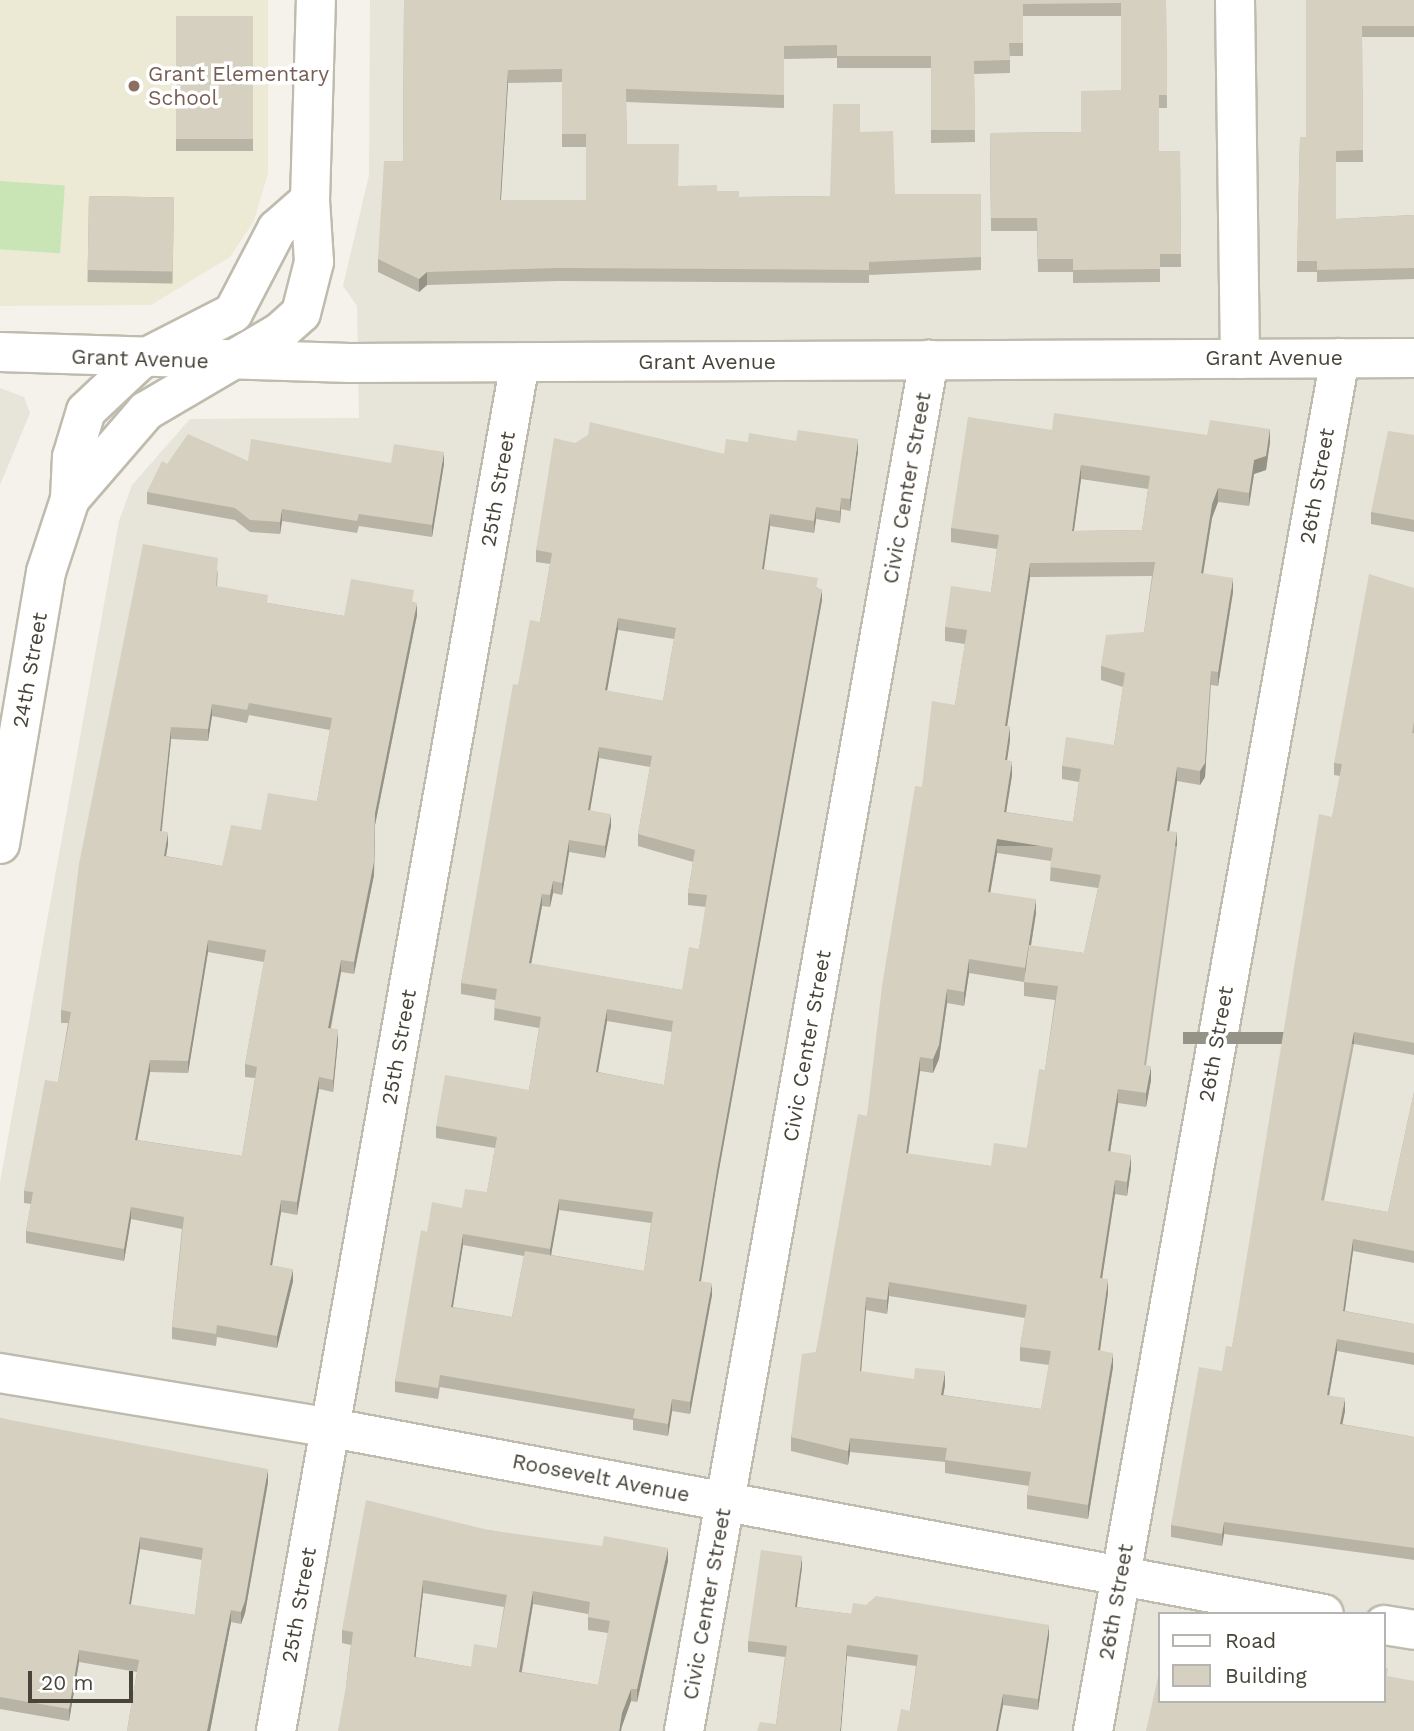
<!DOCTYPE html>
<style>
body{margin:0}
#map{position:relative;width:1414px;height:1731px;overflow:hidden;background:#f4f2ea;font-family:"Work Sans",sans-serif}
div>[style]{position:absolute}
.residential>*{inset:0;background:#e7e5d9}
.education>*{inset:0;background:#ece9d5}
.green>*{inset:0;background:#c9e5b6;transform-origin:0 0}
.roads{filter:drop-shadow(2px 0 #bfbbad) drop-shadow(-2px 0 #bfbbad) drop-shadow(0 2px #bfbbad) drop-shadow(0 -2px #bfbbad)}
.street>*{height:38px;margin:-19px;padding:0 19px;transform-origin:19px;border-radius:19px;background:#fff}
.wall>*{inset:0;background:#b7b3a5;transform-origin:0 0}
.shaded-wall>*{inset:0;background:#959286;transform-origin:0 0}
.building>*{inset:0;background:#d5d0c0;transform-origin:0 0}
.dots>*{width:19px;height:19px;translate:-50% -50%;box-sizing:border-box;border:4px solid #fff;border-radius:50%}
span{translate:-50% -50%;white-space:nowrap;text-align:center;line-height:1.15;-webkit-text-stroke:7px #fff;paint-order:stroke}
.education-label{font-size:21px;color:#785e54}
.left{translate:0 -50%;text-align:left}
.street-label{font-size:21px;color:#484439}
.legend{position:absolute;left:1158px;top:1612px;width:228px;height:91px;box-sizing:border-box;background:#fff;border:2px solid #b6b4b0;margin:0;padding:9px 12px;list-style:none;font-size:21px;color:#484439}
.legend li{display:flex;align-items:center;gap:14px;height:35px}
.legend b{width:35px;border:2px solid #b6b4b0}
.scale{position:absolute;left:28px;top:1671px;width:105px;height:32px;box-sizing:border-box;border:4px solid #484439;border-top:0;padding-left:9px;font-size:21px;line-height:24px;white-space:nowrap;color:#484439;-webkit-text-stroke:5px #fff;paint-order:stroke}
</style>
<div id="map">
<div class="residential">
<i style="clip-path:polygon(evenodd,370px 0,1414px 0,1414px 1731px,0 1731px,0 1182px,119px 521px,132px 485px,190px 419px,359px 418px,357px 306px,343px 286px,369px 175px,370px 0,1160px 1614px,1384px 1614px,1384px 1701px,1160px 1701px,1160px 1614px)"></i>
<i style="clip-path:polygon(0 388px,24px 397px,30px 413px,0 485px)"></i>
</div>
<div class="education">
<i style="clip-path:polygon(0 0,268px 0,268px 173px,254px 221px,230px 257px,151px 305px,0 306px)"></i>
</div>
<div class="green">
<i style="left:0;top:181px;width:65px;height:68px;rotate:4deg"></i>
</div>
<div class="roads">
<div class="street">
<i style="left:1235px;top:0;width:359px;rotate:89.2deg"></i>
<i style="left:0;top:352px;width:350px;rotate:1.8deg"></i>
<i style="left:350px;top:363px;width:1064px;rotate:-0.27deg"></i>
<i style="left:70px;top:499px;width:116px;rotate:-49.2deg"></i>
<i style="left:146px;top:411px;width:156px;rotate:-30.5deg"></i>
<i style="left:280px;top:332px;width:28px;rotate:-42deg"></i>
<i style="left:301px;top:313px;width:53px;rotate:-75.7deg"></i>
<i style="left:314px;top:262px;width:62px;rotate:-93.7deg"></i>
<i style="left:310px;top:200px;width:200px;rotate:-88.3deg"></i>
<i style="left:0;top:844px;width:276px;rotate:-80.4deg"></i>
<i style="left:46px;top:572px;width:77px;rotate:-71.8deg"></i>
<i style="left:70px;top:499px;width:42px;rotate:-87.3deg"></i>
<i style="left:72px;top:457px;width:48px;rotate:-73.1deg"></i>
<i style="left:86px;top:411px;width:73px;rotate:-43.3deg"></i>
<i style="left:139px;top:361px;width:106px;rotate:-27.1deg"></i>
<i style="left:233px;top:313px;width:95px;rotate:-62.4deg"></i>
<i style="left:277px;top:229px;width:44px;rotate:-41.3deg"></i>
<i style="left:0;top:1373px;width:337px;rotate:9.4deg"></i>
<i style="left:332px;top:1428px;width:1009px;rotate:10.62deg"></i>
<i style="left:1384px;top:1625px;width:30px;rotate:9deg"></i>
<i style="left:276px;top:1731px;width:1390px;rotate:-79.89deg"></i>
<i style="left:684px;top:1731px;width:1393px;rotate:-79.87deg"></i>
<i style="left:1093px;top:1731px;width:1395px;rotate:-79.8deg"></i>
</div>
</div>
<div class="wall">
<i style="clip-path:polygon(evenodd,404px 0,1166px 0,1167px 108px,1159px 108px,1159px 151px,1180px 151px,1181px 267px,1160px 267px,1160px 282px,1073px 283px,1073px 272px,1038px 272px,1037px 231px,991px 231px,990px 133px,1081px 132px,1121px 90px,1121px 16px,1023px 16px,1023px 56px,1010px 56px,1010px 73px,974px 74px,975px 142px,931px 143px,931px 68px,837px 68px,837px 58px,784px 59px,784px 108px,626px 102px,627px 144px,678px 186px,717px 191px,739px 197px,830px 196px,860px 132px,895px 194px,981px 194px,981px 270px,869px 275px,869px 283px,559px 281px,427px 285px,419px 292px,378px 272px,378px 259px,403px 161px,404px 0,562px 82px,562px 147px,586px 147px,586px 200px,501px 200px,508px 83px,562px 82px)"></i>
<i style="clip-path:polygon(1306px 0,1414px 0,1414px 37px,1362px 37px,1363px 162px,1336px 162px,1336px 219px,1414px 215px,1414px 279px,1317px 282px,1317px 272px,1297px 272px,1300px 137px,1306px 137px)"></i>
<i style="left:176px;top:16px;width:77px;height:135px"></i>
<i style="left:89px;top:196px;width:85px;height:86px;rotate:1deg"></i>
<i style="clip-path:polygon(evenodd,1052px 430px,1207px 435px,1270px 442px,1266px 470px,1254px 474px,1249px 506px,1218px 502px,1212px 518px,1203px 573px,1233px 592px,1218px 686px,1211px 685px,1205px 777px,1200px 785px,1177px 781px,1169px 831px,1177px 846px,1146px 1066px,1151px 1080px,1146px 1107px,1118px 1103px,1110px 1152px,1131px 1169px,1127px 1196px,1115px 1194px,1102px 1278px,1108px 1293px,1100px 1350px,1113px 1367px,1088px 1519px,1027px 1509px,1027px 1495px,1029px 1486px,945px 1473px,945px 1462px,850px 1452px,848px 1465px,791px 1451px,791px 1437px,816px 1352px,867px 1116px,922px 787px,955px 705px,965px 644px,945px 641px,945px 627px,991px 592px,997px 549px,951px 542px,951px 528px,1052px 430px,1081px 479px,1148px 489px,1142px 530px,1074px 531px,1081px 479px,1052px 430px,1152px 576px,1144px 632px,1101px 666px,1101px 680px,1123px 687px,1114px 745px,1062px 766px,1062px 779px,1079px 782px,1073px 822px,1006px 812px,1012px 775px,1007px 760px,1010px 740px,1007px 726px,1030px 577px,1152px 576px,1052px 430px,997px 853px,1051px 861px,1050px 881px,1098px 888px,1084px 953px,1031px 946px,1036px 913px,990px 893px,997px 853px,1052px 430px,969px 973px,1024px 982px,1024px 996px,1055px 1000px,1045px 1070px,1027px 1148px,991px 1166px,908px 1154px,920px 1071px,933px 1073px,939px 1059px,947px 1003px,964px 1006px,969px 973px,1052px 430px,889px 1296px,1025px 1318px,1020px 1347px,1020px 1361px,1049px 1365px,1041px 1409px,943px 1395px,945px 1385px,861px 1372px,866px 1310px,887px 1314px,889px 1296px)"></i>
<i style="clip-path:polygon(1414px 435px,1414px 532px,1371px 524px,1371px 512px)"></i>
<i style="clip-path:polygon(evenodd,748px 442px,858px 451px,850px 511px,841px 509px,840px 523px,816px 519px,814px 533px,770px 526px,764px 569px,818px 588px,822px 600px,717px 1181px,701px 1281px,712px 1295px,690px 1414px,672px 1411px,668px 1436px,633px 1430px,633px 1420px,440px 1387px,438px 1399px,395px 1392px,395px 1381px,427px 1232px,462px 1208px,487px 1192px,495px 1148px,436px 1138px,436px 1126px,529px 1090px,539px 1028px,494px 1020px,495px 1000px,461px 994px,461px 983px,518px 685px,540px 622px,550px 564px,536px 562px,536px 550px,575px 443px,724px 454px,748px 442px,618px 630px,674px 639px,663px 701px,607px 691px,618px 630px,748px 442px,599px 758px,650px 767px,638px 834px,638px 846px,693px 862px,688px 893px,688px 905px,706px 907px,699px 949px,682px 990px,531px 964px,542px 906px,550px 907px,553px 893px,562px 895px,569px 852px,605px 858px,611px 826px,590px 810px,599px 758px,748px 442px,607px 1021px,672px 1032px,664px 1085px,598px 1072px,607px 1021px,748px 442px,559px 1210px,651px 1223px,644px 1271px,551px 1255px,559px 1210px,748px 442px,463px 1245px,524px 1256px,512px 1317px,453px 1307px,463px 1245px)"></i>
<i style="clip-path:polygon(248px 461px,444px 464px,432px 537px,359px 526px,357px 533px,282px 521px,280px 534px,250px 532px,235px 520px,147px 504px,147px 492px,167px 464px)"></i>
<i style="clip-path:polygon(evenodd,218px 570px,217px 587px,268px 603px,344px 616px,414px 602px,417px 615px,375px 825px,374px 875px,354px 974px,341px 972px,331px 1028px,338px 1041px,333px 1092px,319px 1089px,297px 1215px,281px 1212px,272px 1266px,293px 1281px,277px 1348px,217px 1337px,216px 1346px,172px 1339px,172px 1327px,182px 1229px,131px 1219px,124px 1261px,26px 1243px,26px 1231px,31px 1204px,24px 1203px,24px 1191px,58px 1082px,68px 1023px,61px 1023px,61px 1010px,218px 570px,249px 715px,330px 730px,317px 801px,261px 830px,222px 866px,166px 856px,168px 844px,162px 831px,171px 739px,208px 741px,212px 716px,247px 723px,249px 715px,218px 570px,208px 952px,264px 962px,245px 1064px,245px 1077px,255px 1078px,242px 1156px,137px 1140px,150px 1072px,188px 1073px,208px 952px)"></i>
<i style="clip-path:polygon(1414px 588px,1414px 1055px,1354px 1044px,1324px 1201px,1388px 1212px,1414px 1092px,1414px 1263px,1353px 1251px,1345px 1311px,1414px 1324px,1414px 1365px,1337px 1351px,1329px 1396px,1345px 1411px,1342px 1424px,1414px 1437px,1414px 1560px,1224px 1534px,1222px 1546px,1171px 1537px,1171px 1525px,1222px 1371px,1232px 1347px,1340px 776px,1334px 775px,1334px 763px)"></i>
<i style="clip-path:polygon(evenodd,0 1418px,268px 1482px,245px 1613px,241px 1624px,231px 1622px,210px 1731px,127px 1731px,137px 1672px,79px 1662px,69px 1721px,0 1709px,0 1418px,140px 1549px,202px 1560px,195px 1615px,130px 1605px,140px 1549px)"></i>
<i style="clip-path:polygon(evenodd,488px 1530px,668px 1561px,637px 1702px,631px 1701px,622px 1726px,346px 1686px,351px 1645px,342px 1643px,342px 1630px,488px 1530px,423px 1593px,504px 1607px,497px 1648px,471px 1667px,415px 1657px,423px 1593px,488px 1530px,533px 1604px,588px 1614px,588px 1630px,608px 1633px,598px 1685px,522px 1672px,533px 1604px)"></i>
<i style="clip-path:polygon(802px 1567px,797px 1607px,851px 1614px,1049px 1637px,1038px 1710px,1003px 1705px,998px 1731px,897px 1731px,910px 1711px,916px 1666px,847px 1656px,776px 1724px,785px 1657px,748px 1652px,748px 1641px)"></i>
</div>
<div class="shaded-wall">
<i style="clip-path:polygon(508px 70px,508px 83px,500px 213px,500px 200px)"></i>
<i style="clip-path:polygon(427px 272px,427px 285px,419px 292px,419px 279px)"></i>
<i style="clip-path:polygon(1270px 429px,1270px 442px,1266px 470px,1254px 474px,1249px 506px,1249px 493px,1254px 460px)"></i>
<i style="clip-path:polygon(858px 439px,858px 451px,850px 511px,850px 499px)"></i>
<i style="clip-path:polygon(444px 452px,444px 464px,432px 537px,432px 525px)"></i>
<i style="clip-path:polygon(1081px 465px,1081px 479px,1072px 544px,1072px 531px)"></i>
<i style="clip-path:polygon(1218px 488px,1218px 502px,1212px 518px,1201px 587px,1201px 573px,1212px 504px)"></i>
<i style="clip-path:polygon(841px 498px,841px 509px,840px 523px,840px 511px)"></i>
<i style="clip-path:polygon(816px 507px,816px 519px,814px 533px,814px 521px)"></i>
<i style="clip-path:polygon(282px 509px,282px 521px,280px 534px,280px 522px)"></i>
<i style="clip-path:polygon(770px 514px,770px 526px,762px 581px,762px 569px)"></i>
<i style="clip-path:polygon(1030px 563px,1030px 577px,1005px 740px,1005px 726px)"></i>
<i style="clip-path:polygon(1233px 578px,1233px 592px,1218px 686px,1218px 672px)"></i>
<i style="clip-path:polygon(822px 589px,822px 600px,717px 1181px,699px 1293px,699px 1281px,717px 1170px)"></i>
<i style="clip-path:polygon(417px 603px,417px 615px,375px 825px,374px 875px,354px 974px,354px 962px,375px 813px)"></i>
<i style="clip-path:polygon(618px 618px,618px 630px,605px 702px,605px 690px)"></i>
<i style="clip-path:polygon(1211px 671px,1205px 777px,1200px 785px,1200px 771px)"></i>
<i style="clip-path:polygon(212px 704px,212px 716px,208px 741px,208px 729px)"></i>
<i style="clip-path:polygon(1010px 726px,1010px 740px,1005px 774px,1005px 760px)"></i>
<i style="clip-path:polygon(171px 727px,171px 739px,160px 843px,160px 831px)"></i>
<i style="clip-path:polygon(599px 747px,599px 758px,588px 822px,588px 810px)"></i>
<i style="clip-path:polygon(1012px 761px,1012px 775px,1004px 826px,1004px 812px)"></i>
<i style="clip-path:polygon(1177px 767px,1177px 781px,1167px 845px,1167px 831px)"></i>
<i style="clip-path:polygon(611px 814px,611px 826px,605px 858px,605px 846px)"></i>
<i style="clip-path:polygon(168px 832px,168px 844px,164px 868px,164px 856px)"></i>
<i style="left:1177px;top:832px;width:14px;height:235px;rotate:90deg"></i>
<i style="clip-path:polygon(997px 839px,997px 853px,988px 906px,988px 892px)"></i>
<i style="clip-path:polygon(569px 840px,569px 852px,562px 895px,562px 883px)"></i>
<i style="clip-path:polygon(553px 881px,553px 893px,550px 907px,550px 895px)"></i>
<i style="clip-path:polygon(542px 894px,542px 906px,529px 975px,529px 963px)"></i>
<i style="clip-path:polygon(1036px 899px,1036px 913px,1025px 982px,1025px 968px)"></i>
<i style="clip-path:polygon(208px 940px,208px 952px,188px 1073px,188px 1061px)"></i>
<i style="clip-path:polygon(969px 959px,969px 973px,964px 1006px,964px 992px)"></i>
<i style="clip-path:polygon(341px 960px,341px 972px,328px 1040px,328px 1028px)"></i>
<i style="clip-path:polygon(947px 989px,947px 1003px,939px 1059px,933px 1073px,933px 1059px)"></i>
<i style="clip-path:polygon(607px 1009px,607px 1021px,596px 1083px,596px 1072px)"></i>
<i style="clip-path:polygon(338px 1029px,338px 1041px,333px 1092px,333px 1080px)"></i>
<i style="left:1354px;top:1032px;width:12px;height:171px;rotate:90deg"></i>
<i style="clip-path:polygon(920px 1057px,920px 1071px,906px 1167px,906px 1153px)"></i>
<i style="clip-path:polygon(150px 1060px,150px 1072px,135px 1152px,135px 1140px)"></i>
<i style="clip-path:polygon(1151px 1066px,1151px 1080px,1146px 1107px,1146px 1093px)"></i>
<i style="clip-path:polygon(319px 1077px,319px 1089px,297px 1215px,297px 1202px)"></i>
<i style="clip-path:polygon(1118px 1089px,1118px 1103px,1108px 1165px,1108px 1151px)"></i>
<i style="clip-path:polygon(1131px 1155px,1131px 1169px,1127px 1196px,1127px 1182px)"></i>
<i style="clip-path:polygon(1115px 1180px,1115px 1194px,1100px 1292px,1100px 1278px)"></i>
<i style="clip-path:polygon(559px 1199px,559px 1210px,550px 1261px,550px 1249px)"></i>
<i style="clip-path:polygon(281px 1200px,281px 1212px,270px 1277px,270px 1265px)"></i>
<i style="clip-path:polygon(131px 1207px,131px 1219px,124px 1261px,124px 1249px)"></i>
<i style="clip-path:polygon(463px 1234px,463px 1245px,451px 1318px,451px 1307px)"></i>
<i style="clip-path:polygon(1353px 1239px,1353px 1251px,1343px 1323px,1343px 1311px)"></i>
<i style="clip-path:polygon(293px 1269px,293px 1281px,277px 1348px,277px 1336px)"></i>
<i style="clip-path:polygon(1108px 1279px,1108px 1293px,1098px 1364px,1098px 1350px)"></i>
<i style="clip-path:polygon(889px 1282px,889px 1296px,887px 1314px,887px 1300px)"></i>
<i style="clip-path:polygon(712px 1283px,712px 1295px,690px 1414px,690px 1402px)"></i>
<i style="clip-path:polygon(866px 1297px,866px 1310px,860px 1385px,860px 1371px)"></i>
<i style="clip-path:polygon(1337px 1339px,1337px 1351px,1327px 1407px,1327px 1395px)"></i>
<i style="clip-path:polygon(1113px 1353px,1113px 1367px,1088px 1519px,1088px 1505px)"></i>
<i style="clip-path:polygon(945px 1371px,945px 1385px,941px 1409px,941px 1395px)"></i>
<i style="clip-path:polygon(1345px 1398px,1345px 1411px,1340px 1436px,1340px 1424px)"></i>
<i style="clip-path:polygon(672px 1399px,672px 1411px,668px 1436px,668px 1424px)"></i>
<i style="clip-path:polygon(850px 1438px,850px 1452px,848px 1465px,848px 1451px)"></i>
<i style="clip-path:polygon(268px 1469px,268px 1482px,245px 1613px,241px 1624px,241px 1612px)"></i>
<i style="clip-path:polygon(1224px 1522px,1224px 1534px,1222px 1546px,1222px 1534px)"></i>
<i style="clip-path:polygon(140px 1537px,140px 1549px,129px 1616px,129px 1604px)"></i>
<i style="clip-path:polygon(668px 1548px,668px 1561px,637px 1702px,637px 1689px)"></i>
<i style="clip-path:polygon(802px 1556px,802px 1567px,795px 1618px,795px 1607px)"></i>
<i style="clip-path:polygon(423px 1580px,423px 1593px,414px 1670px,414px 1657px)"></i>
<i style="clip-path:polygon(533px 1591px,533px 1604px,519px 1685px,519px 1672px)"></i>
<i style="clip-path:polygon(231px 1610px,231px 1622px,210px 1731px,207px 1731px)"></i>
<i style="clip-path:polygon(1049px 1625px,1049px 1637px,1038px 1710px,1038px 1699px)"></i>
<i style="clip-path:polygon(847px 1645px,847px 1656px,841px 1731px,840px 1731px)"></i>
<i style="clip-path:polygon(79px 1650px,79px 1662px,69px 1721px,69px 1709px)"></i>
<i style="clip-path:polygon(631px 1689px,631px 1701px,622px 1726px,621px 1731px,619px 1731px,622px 1713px)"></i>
<i style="clip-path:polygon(1003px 1694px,1003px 1705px,998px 1731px,996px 1731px)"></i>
</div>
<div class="building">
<i style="clip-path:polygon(evenodd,404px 0,1166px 0,1167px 95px,1159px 95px,1159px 151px,1180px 151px,1181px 254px,1160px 254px,1160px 269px,1073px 270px,1073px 259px,1038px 259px,1037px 218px,991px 218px,990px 133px,1081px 132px,1081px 91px,1121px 90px,1121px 3px,1023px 4px,1023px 43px,1009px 43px,1010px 60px,974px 61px,975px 130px,931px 130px,931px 56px,837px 56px,837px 45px,784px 46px,784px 95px,626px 89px,627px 144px,679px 144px,678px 186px,717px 185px,717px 191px,739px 191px,739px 197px,830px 196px,833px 104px,860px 104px,860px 132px,893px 131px,895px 194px,981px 194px,981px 257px,869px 262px,869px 270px,559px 268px,427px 272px,419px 279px,378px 259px,384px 161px,403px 161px,404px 0,562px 69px,562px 134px,586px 134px,586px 200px,500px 200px,508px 70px,562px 69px)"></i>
<i style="clip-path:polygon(1306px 0,1414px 0,1414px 26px,1362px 26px,1363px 150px,1336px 151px,1336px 219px,1414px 215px,1414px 268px,1317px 270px,1317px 261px,1297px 261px,1300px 137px,1306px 137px)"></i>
<i style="left:176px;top:16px;width:77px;height:123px"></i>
<i style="left:89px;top:196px;width:85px;height:74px;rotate:1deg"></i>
<i style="clip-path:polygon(evenodd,1054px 413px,1207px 435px,1210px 420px,1270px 429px,1266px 456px,1254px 460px,1249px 493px,1218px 488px,1212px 504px,1201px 573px,1233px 578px,1218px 672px,1211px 671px,1205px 763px,1200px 771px,1177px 767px,1167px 831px,1177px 832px,1144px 1065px,1151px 1066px,1146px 1093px,1118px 1089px,1108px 1151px,1131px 1155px,1127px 1182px,1115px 1180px,1100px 1278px,1108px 1279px,1098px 1350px,1113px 1353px,1088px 1505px,1027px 1495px,1031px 1472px,945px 1460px,947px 1448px,850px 1438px,848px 1451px,791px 1437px,802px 1354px,816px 1352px,858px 1114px,867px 1116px,882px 986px,915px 786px,922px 787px,932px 701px,955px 705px,967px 630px,945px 627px,951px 586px,991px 592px,999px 535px,951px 528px,968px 417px,1052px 430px,1054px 413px,1081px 465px,1150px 476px,1142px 530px,1072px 531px,1081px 465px,1054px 413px,1155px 562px,1144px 632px,1106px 635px,1101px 666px,1125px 673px,1114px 745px,1066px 737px,1062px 766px,1081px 769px,1073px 822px,1004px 812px,1012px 761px,1005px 760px,1010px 726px,1005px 726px,1030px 563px,1155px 562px,1054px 413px,997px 839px,1053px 848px,1050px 867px,1101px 875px,1084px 953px,1029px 945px,1024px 982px,1058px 986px,1045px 1070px,1039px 1069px,1027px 1148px,994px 1143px,991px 1166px,906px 1153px,920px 1057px,933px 1059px,939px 1045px,947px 989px,964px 992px,969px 959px,1025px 968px,1036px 899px,988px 892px,997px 839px,1054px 413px,889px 1282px,1027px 1305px,1020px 1347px,1051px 1351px,1041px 1409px,941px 1395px,945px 1371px,915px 1368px,914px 1379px,860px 1371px,866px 1297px,887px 1300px,889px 1282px)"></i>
<i style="clip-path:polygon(evenodd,590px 422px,724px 454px,726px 439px,748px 442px,749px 433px,796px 441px,798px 430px,858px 439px,850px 499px,841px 498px,840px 511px,816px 507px,814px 521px,770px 514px,762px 569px,818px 578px,816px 588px,822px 589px,717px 1170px,699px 1281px,712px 1283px,690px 1402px,672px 1399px,668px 1424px,633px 1418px,635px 1409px,440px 1375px,438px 1388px,395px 1381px,421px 1230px,427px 1232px,432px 1202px,462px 1208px,465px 1189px,487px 1192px,497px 1137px,436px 1126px,445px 1075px,529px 1090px,541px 1017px,494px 1008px,497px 989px,461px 983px,513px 684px,518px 685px,530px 620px,540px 622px,552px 553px,536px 550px,554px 438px,575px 443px,588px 435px,590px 422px,618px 618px,676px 628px,663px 701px,605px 690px,618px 618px,590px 422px,599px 747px,652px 756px,638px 834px,695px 850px,688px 893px,707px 895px,699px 949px,689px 947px,682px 990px,529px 963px,542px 894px,550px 895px,553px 881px,562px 883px,569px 840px,605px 846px,611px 814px,588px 810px,599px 747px,590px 422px,607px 1009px,673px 1021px,664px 1085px,596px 1072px,607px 1009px,590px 422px,559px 1199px,653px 1212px,644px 1271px,525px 1251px,512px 1317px,451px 1307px,463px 1234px,550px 1249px,559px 1199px)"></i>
<i style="clip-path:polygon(1388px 431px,1414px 435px,1414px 520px,1371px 512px)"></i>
<i style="clip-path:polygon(188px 434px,248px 461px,251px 439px,391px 463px,394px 444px,444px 452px,432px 525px,359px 514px,357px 521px,282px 509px,280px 522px,250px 520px,235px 508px,147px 492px,162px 461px,167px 464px)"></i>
<i style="clip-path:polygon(evenodd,143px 544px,218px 558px,216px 586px,268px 595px,267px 603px,344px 616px,351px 579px,414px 590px,412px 602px,417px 603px,375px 813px,374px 862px,354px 962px,341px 960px,328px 1028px,338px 1029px,333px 1080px,319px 1077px,297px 1202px,281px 1200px,270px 1265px,293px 1269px,277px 1336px,217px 1325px,216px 1334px,172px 1327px,184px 1217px,131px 1207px,124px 1249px,26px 1231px,33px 1192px,24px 1191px,45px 1080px,58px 1082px,71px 1012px,61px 1010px,79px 864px,143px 544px,249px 703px,332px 718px,317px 801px,268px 793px,261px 830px,231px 825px,222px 866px,164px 856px,168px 832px,160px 831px,171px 727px,208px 729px,212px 704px,247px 710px,249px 703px,143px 544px,208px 940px,266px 950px,245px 1064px,257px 1067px,242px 1156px,135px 1140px,150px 1060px,188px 1061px,208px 940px)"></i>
<i style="clip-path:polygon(1369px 574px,1414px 588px,1414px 721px,1412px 733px,1414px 733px,1414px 1043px,1354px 1032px,1321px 1200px,1388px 1212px,1414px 1092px,1414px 1251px,1353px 1239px,1343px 1311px,1414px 1324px,1414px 1353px,1337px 1339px,1327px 1395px,1345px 1398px,1340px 1424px,1414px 1437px,1414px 1548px,1224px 1522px,1222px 1534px,1171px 1525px,1199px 1367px,1222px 1371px,1226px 1346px,1232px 1347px,1314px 845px,1319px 814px,1332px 817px,1342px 764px,1334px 763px)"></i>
<i style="clip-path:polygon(evenodd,0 1418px,268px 1469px,245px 1601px,241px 1612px,231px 1610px,207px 1731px,127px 1731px,139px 1660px,79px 1650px,69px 1709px,0 1697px,0 1418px,140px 1537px,203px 1548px,195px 1615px,129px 1604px,140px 1537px)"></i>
<i style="clip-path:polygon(evenodd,366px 1500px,488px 1530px,602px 1546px,604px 1536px,668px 1548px,637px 1689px,631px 1689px,622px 1713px,619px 1731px,338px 1731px,346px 1686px,353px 1632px,342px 1630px,366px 1500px,423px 1580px,507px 1595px,497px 1648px,474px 1644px,471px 1667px,414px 1657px,423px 1580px,366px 1500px,533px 1591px,590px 1602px,588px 1617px,610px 1621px,598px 1685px,519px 1672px,533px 1591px)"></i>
<i style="clip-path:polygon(761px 1550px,802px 1556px,795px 1607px,851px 1614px,853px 1603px,866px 1605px,876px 1596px,1049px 1625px,1038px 1699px,1003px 1694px,996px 1731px,897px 1731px,901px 1709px,910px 1711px,918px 1655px,847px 1645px,840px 1731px,757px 1731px,760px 1722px,776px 1724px,787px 1646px,748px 1641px)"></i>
<i style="clip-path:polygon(1160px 1668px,1160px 1701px,1384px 1701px,1384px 1668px,1388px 1668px,1387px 1676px,1414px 1681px,1414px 1731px,1146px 1731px)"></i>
</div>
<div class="dots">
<i style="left:134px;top:86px;background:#8d6e63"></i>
</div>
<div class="education-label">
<span class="left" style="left:148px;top:86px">Grant Elementary<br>School</span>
</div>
<div class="street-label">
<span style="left:1274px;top:358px">Grant Avenue</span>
<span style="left:140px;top:359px;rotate:2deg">Grant Avenue</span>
<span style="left:707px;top:362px">Grant Avenue</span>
<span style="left:1317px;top:486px;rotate:-80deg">26th Street</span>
<span style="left:907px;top:488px;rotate:-80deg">Civic Center Street</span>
<span style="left:498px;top:489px;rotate:-80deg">25th Street</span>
<span style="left:30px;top:670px;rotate:-80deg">24th Street</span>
<span style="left:1216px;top:1044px;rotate:-80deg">26th Street</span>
<span style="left:807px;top:1046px;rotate:-80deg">Civic Center Street</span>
<span style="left:399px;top:1047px;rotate:-80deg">25th Street</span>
<span style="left:601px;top:1478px;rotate:11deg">Roosevelt Avenue</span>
<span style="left:1116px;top:1602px;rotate:-80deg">26th Street</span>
<span style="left:707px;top:1604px;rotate:-80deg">Civic Center Street</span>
<span style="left:299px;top:1605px;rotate:-80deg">25th Street</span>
</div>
<ul class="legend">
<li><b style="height:9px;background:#fff"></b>Road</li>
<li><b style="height:19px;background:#d5d0c0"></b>Building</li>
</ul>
<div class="scale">20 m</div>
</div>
